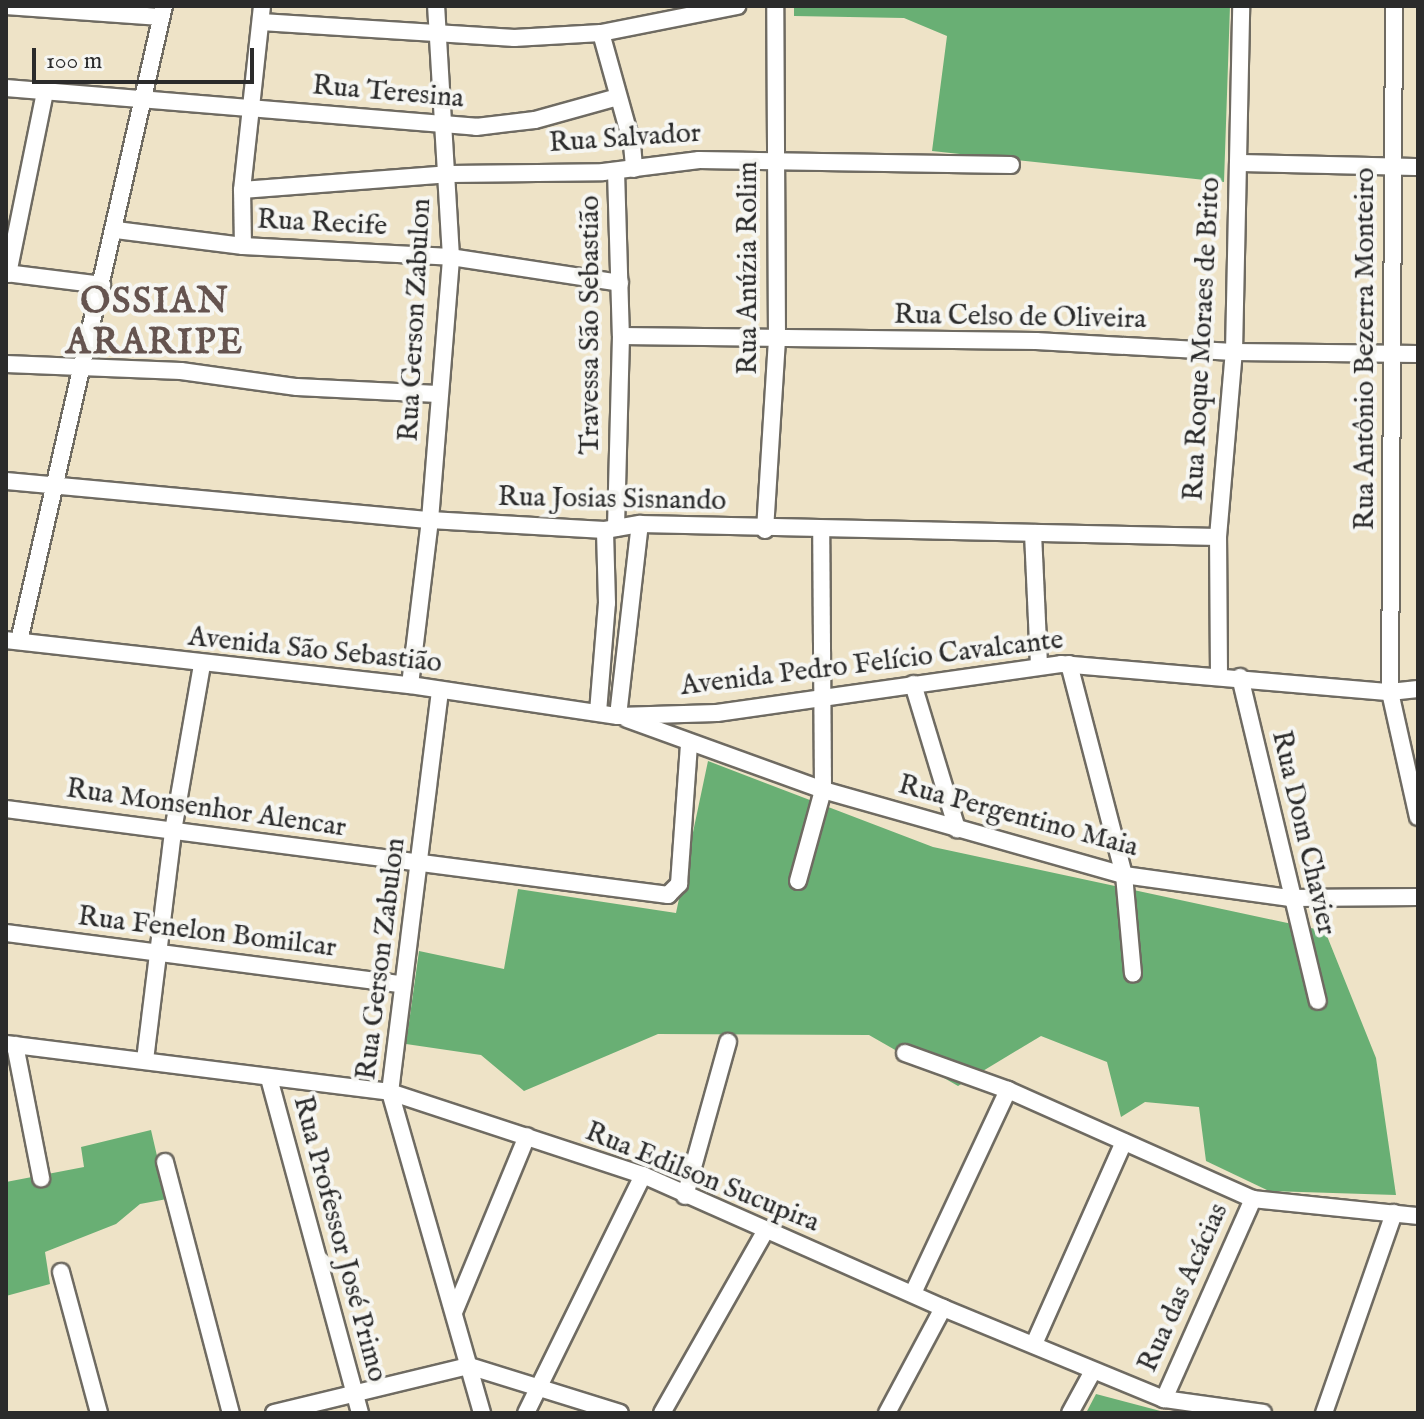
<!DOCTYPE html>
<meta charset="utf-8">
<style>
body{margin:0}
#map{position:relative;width:1424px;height:1419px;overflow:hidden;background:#eee3c7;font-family:"IM FELL English",serif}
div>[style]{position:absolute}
.forest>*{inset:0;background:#69af74}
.roads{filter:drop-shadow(2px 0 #6f6b62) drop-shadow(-2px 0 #6f6b62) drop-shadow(0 2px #6f6b62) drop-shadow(0 -2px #6f6b62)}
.minor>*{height:16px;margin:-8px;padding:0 8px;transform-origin:8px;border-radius:8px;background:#fff}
span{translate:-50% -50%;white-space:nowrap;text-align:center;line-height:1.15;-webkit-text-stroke:8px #f6f6f2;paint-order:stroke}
.street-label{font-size:28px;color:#2b2b2b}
.district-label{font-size:36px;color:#65544f;font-weight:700;letter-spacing:2px}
.frame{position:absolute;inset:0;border:8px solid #2b2b2b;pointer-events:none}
.scale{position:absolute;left:32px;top:48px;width:222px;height:36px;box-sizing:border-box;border:4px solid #2b2b2b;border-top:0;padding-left:10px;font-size:24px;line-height:28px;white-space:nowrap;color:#2b2b2b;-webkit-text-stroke:6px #f6f6f2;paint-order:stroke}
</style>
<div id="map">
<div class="forest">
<i style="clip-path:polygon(794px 6px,1230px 6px,1224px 182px,932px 151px,947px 36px,904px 18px,794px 16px)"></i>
<i style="clip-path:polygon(708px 761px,933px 847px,1325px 931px,1376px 1058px,1396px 1195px,1269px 1191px,1206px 1161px,1199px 1107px,1145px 1102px,1121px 1117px,1107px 1062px,1041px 1036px,958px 1086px,869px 1035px,658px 1034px,524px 1091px,481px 1055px,406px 1044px,419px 951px,504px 969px,518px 889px,676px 913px)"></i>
<i style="clip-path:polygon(151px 1130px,167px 1199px,140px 1204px,116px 1224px,45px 1252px,50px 1284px,6px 1296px,6px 1182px,84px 1167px,81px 1147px)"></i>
<i style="clip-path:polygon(1096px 1394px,1168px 1413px,1086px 1413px)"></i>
</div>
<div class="roads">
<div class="minor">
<i style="left:6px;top:6px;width:154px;rotate:4.1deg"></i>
<i style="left:1394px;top:6px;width:686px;rotate:90.33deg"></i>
<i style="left:1390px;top:692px;width:128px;rotate:77.4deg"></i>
<i style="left:261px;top:22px;width:254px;rotate:3.6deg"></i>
<i style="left:514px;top:38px;width:87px;rotate:-3.3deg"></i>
<i style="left:601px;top:33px;width:139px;rotate:-11.2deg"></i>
<i style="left:601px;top:33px;width:115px;rotate:74.4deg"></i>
<i style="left:632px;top:144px;width:25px;rotate:85deg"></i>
<i style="left:6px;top:88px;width:472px;rotate:4.7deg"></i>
<i style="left:476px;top:127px;width:59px;rotate:-6.8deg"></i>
<i style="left:535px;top:120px;width:86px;rotate:-15.5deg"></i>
<i style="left:1238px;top:163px;width:180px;rotate:1.3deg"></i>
<i style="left:616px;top:171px;width:165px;rotate:88.3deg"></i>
<i style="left:621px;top:336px;width:192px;rotate:91.5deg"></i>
<i style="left:242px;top:190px;width:209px;rotate:-4.4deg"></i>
<i style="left:450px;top:174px;width:153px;rotate:-0.7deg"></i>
<i style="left:603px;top:172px;width:97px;rotate:-7.1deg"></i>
<i style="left:699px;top:160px;width:312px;rotate:0.9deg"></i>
<i style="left:116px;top:230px;width:128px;rotate:7.2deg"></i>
<i style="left:243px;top:246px;width:208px;rotate:3deg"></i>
<i style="left:451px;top:257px;width:171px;rotate:8.7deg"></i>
<i style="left:243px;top:246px;width:56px;rotate:-91deg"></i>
<i style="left:242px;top:190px;width:185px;rotate:-83.8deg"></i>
<i style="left:6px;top:273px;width:97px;rotate:7.1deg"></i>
<i style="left:8px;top:274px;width:186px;rotate:-78.5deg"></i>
<i style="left:621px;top:336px;width:415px;rotate:0.7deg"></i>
<i style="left:1036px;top:341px;width:198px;rotate:3.2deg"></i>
<i style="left:1234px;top:352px;width:184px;rotate:0.6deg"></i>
<i style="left:6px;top:364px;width:175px;rotate:2.3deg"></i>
<i style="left:181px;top:371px;width:117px;rotate:7.9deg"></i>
<i style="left:297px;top:387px;width:141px;rotate:2.8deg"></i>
<i style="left:6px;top:481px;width:426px;rotate:5.3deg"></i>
<i style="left:430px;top:520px;width:175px;rotate:3.3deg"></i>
<i style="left:605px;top:530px;width:36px;rotate:-10deg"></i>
<i style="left:640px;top:524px;width:578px;rotate:1.29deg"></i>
<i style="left:765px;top:530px;width:192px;rotate:-86.4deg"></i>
<i style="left:777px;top:338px;width:332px;rotate:-90.3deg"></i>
<i style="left:1033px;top:533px;width:132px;rotate:87.4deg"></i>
<i style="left:6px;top:640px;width:406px;rotate:6.4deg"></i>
<i style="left:410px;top:685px;width:210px;rotate:8.5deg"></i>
<i style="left:618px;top:716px;width:99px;rotate:-1.7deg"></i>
<i style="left:717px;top:713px;width:347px;rotate:-8.1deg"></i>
<i style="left:1061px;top:664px;width:330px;rotate:4.9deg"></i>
<i style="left:1390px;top:692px;width:28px;rotate:-6deg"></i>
<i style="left:19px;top:641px;width:651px;rotate:-77.14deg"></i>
<i style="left:1069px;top:664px;width:218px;rotate:75.4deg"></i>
<i style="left:1124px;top:875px;width:99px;rotate:84.8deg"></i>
<i style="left:1219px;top:675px;width:138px;rotate:-90.4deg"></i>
<i style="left:1218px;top:537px;width:186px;rotate:-85.1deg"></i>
<i style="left:1234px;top:352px;width:346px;rotate:-88.8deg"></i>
<i style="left:1240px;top:677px;width:333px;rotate:76.5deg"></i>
<i style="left:913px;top:684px;width:152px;rotate:73.1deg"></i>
<i style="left:410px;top:685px;width:166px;rotate:-83.1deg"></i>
<i style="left:430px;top:520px;width:264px;rotate:-85.4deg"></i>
<i style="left:451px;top:257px;width:251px;rotate:-93.4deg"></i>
<i style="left:440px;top:691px;width:404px;rotate:97.1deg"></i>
<i style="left:390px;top:1092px;width:334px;rotate:74deg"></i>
<i style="left:598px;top:712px;width:109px;rotate:-85.3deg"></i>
<i style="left:607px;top:603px;width:73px;rotate:-91.6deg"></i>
<i style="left:618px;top:716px;width:193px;rotate:-83.5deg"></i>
<i style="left:627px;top:719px;width:208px;rotate:19.9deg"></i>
<i style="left:823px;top:790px;width:313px;rotate:15.8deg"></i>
<i style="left:1124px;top:875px;width:168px;rotate:7.9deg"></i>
<i style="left:1290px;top:898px;width:128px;rotate:-0.4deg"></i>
<i style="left:6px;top:809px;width:668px;rotate:7.4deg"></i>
<i style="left:668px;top:895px;width:16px;rotate:-45deg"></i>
<i style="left:679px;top:884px;width:140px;rotate:-85.9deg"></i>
<i style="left:798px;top:881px;width:94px;rotate:-74.6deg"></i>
<i style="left:823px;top:790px;width:259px;rotate:-90.4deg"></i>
<i style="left:6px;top:933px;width:398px;rotate:7.4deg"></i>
<i style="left:6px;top:1044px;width:387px;rotate:7.1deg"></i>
<i style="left:390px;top:1092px;width:266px;rotate:18.2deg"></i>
<i style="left:643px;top:1175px;width:328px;rotate:23.9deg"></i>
<i style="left:943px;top:1308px;width:239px;rotate:22.4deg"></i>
<i style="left:1164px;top:1399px;width:100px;rotate:8deg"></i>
<i style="left:15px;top:1045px;width:136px;rotate:78.9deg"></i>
<i style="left:905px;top:1053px;width:109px;rotate:19.8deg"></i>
<i style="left:1008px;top:1090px;width:268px;rotate:24deg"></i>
<i style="left:1253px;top:1199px;width:166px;rotate:5.9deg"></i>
<i style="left:145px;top:1060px;width:231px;rotate:-83deg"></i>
<i style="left:173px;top:831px;width:169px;rotate:-80.1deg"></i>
<i style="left:269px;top:1078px;width:347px;rotate:74.8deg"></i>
<i style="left:165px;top:1162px;width:260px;rotate:75.3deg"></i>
<i style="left:685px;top:1196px;width:160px;rotate:-74.4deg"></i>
<i style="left:61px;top:1272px;width:146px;rotate:74.9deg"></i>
<i style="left:913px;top:1293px;width:224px;rotate:-64.9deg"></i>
<i style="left:455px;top:1310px;width:188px;rotate:-67.5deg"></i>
<i style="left:1034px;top:1344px;width:221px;rotate:-66deg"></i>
<i style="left:1164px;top:1399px;width:219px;rotate:-66deg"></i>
<i style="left:274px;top:1413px;width:201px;rotate:-13.6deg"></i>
<i style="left:469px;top:1366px;width:158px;rotate:17.3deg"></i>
<i style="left:526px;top:1413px;width:265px;rotate:-63.8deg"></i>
<i style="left:662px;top:1413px;width:208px;rotate:-60.4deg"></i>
<i style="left:887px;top:1413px;width:119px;rotate:-61.9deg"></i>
<i style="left:1070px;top:1413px;width:48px;rotate:-61.3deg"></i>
<i style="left:1324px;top:1413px;width:212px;rotate:-70.7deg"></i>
</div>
</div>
<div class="street-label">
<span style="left:388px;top:93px;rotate:5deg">Rua Teresina</span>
<span style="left:625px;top:139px;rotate:-4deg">Rua Salvador</span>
<span style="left:322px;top:224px;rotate:3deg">Rua Recife</span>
<span style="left:749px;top:268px;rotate:-90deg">Rua Anúzia Rolim</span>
<span style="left:1020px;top:318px;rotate:1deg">Rua Celso de Oliveira</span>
<span style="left:416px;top:320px;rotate:-87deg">Rua Gerson Zabulon</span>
<span style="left:591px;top:325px;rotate:-90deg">Travessa São Sebastião</span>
<span style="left:1203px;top:339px;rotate:-87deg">Rua Roque Moraes de Brito</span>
<span style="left:1366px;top:349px;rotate:-90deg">Rua Antônio Bezerra Monteiro</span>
<span style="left:612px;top:500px;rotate:1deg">Rua Josias Sisnando</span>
<span style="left:315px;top:651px;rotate:6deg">Avenida São Sebastião</span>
<span style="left:872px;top:664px;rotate:-7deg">Avenida Pedro Felício Cavalcante</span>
<span style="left:206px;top:809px;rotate:8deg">Rua Monsenhor Alencar</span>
<span style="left:1018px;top:817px;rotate:15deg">Rua Pergentino Maia</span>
<span style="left:1303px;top:833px;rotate:77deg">Rua Dom Chavier</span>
<span style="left:207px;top:933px;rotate:7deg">Rua Fenelon Bomilcar</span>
<span style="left:382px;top:959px;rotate:-83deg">Rua Gerson Zabulon</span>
<span style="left:702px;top:1178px;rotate:22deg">Rua Edilson Sucupira</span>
<span style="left:339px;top:1239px;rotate:75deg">Rua Professor José Primo</span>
<span style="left:1184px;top:1288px;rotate:-66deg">Rua das Acácias</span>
</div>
<div class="district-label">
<span style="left:155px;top:323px">OSSIAN<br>ARARIPE</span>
</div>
<div class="frame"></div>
<div class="scale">100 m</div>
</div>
